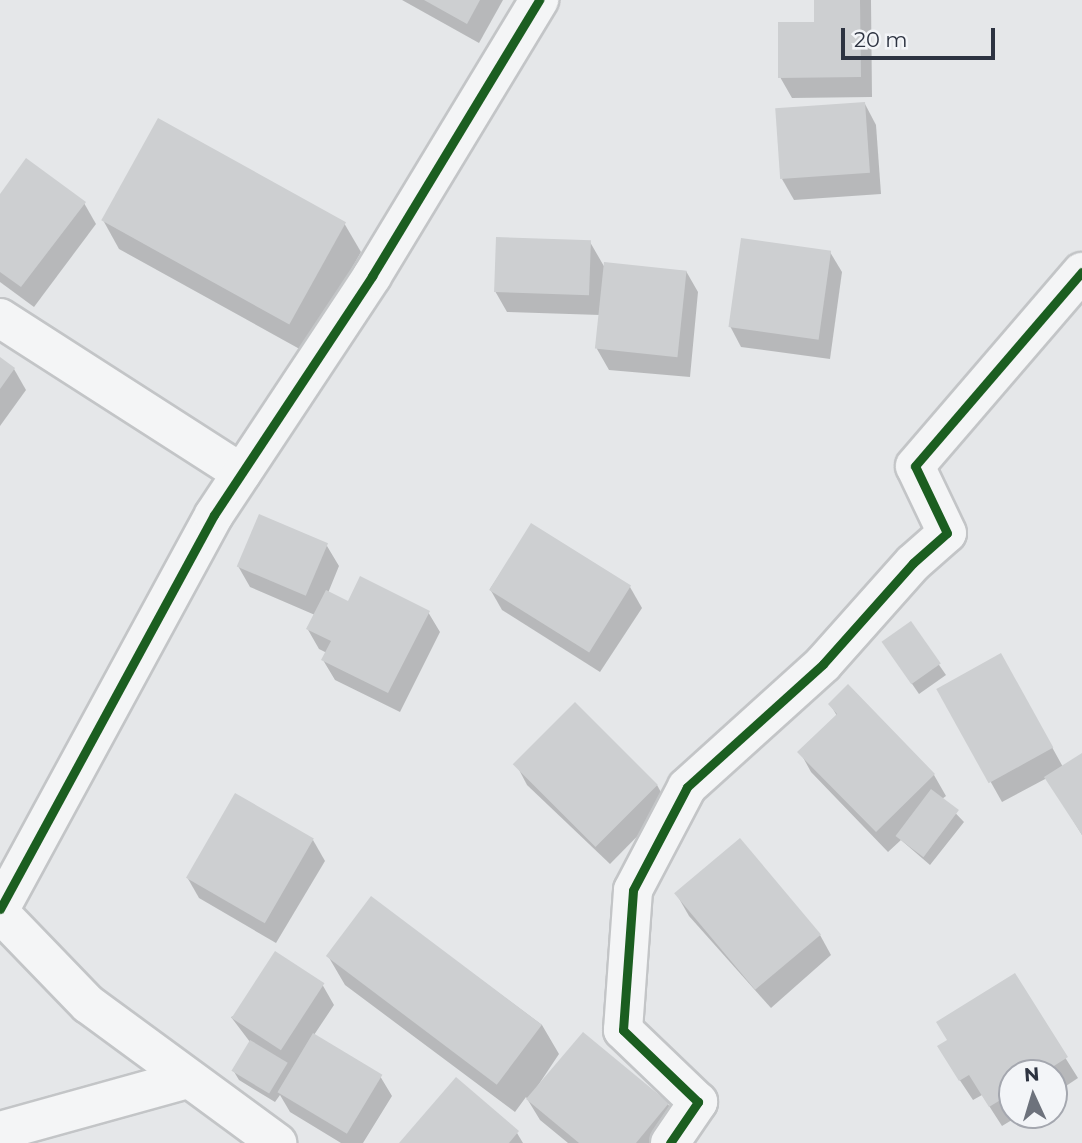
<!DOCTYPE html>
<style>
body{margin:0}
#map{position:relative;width:1082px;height:1143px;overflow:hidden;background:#e5e7e9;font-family:Montserrat,sans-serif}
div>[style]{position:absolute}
.shadow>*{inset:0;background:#0003}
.building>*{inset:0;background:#cdcfd1;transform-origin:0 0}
.roads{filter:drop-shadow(2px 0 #c3c5c7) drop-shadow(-2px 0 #c3c5c7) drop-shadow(0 2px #c3c5c7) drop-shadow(0 -2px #c3c5c7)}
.minor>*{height:38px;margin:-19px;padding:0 19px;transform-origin:19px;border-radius:19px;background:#f4f5f6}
.cycleway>*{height:9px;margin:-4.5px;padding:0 4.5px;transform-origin:4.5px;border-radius:4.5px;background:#1b5e20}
span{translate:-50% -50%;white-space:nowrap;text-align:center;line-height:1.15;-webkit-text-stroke:7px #f3f5f8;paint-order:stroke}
.north{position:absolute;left:998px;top:1059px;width:70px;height:70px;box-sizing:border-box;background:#f3f5f8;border:2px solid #a4a7af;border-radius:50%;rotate:356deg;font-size:19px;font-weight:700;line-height:28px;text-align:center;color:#2d3341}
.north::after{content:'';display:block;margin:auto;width:24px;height:32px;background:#6d727c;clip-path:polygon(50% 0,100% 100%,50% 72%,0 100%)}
.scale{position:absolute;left:841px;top:28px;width:154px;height:32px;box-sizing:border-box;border:4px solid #2d3341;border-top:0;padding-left:9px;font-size:21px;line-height:24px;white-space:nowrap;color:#2d3341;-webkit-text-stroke:5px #f3f5f8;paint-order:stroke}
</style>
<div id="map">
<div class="shadow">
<i style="clip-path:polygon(402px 0,503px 0,479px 43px)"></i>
<i style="clip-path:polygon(816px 0,871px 0,872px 97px,792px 98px,780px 77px,816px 23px)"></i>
<i style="clip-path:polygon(865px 104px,876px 125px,881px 194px,794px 200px,782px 179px)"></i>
<i style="clip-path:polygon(0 197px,84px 203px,96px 224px,34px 307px,0 282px)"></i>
<i style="clip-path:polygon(103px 220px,344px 223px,361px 252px,305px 352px,119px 249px)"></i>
<i style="clip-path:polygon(590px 242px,605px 268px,686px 271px,698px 292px,690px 377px,609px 370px,597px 349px,600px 315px,507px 312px,495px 291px)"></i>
<i style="clip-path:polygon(830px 252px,842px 272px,830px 359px,741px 347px,730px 326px)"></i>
<i style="clip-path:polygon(0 359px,14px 369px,26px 390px,0 426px)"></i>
<i style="clip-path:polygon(532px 525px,630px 587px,642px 608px,600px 672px,502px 610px,490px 589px)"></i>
<i style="clip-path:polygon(327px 546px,339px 566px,328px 593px,349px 603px,428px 612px,440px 632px,400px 712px,335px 680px,323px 660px,327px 653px,319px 649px,307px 628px,315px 615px,250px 587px,238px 566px)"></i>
<i style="clip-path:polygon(911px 624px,946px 675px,919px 694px,890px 652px)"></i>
<i style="clip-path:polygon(1001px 655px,1063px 767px,1082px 755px,1082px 835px,1047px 778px,1002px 802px,939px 690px)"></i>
<i style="clip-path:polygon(848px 687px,934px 775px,946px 796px,942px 799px,964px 822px,930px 865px,901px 840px,888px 852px,811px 772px,800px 752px,837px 716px,830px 704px)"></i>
<i style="clip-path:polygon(516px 764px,657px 785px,668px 805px,610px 864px,527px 785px)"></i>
<i style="clip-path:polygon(313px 840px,325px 861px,276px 943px,199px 898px,187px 877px)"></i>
<i style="clip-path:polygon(677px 895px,820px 935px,831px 955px,771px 1008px,689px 916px)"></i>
<i style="clip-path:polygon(371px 898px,542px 1025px,559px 1054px,531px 1096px,668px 1104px,680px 1125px,664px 1143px,568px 1143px,540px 1120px,526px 1097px,515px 1112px,345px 985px,328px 956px)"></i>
<i style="clip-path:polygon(1014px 976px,1078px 1078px,1054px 1094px,1054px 1073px,1012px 1073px,1012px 1115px,1020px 1115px,1002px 1126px,982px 1095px,973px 1100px,951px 1067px,949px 1041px)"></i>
<i style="clip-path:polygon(322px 984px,334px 1005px,314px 1035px,380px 1076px,392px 1096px,363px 1143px,341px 1143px,290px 1112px,280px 1095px,275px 1102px,239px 1080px,233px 1070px,250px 1042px,231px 1017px)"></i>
<i style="clip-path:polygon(517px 1133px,523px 1143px,401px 1143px)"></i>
</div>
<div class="building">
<i style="clip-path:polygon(424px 0,480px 0,467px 24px)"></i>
<i style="clip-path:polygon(814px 0,860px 0,861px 77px,778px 78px,778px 22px,814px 22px)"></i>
<i style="left:865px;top:102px;width:71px;height:90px;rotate:86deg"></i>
<i style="left:158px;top:118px;width:215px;height:117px;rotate:29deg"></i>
<i style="clip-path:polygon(26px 158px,86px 202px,21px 287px,0 272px,0 194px)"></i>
<i style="left:496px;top:237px;width:95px;height:55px;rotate:2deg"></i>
<i style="left:741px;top:238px;width:91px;height:90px;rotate:8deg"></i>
<i style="left:604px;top:262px;width:83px;height:87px;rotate:6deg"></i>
<i style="clip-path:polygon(0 357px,15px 368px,0 389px)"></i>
<i style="left:259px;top:514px;width:75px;height:57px;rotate:23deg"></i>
<i style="left:531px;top:523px;width:118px;height:79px;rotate:32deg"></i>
<i style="clip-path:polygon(360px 576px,430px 611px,388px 693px,321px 660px,331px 641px,306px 629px,326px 590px,348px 601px)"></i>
<i style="left:911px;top:621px;width:52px;height:36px;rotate:55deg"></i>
<i style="left:1001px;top:653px;width:108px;height:74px;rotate:61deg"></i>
<i style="clip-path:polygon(848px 684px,935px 774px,876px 832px,797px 752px,837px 714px,828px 704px)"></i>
<i style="left:575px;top:702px;width:117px;height:88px;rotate:45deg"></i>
<i style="clip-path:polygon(1082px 753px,1082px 835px,1044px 777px)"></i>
<i style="left:931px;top:789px;width:35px;height:59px;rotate:37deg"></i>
<i style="left:235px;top:793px;width:91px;height:98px;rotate:30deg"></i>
<i style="left:740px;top:838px;width:126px;height:86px;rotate:50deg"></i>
<i style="left:371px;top:896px;width:214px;height:75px;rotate:37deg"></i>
<i style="left:275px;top:951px;width:59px;height:80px;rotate:33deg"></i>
<i style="clip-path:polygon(1015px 973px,1068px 1057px,1043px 1073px,1012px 1073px,1012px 1093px,989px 1107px,969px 1075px,959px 1081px,937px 1046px,947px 1040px,936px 1022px)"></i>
<i style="clip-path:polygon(583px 1032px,669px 1103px,636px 1143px,579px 1143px,526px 1099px)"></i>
<i style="left:313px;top:1033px;width:81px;height:69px;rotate:31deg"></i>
<i style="left:250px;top:1040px;width:44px;height:36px;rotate:31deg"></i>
<i style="clip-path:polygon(456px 1077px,519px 1131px,509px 1143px,399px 1143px)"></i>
</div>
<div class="roads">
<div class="minor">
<i style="left:0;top:318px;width:287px;rotate:32.7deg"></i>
<i style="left:0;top:909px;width:448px;rotate:-61.5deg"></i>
<i style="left:214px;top:515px;width:287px;rotate:-56.5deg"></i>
<i style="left:372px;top:276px;width:323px;rotate:-58.8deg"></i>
<i style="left:0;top:913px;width:127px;rotate:46deg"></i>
<i style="left:88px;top:1004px;width:235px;rotate:36.3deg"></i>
<i style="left:0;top:1131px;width:194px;rotate:-15.5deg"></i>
<i style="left:670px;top:1143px;width:50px;rotate:-55.7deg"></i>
<i style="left:698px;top:1102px;width:104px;rotate:-136.2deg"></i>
<i style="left:623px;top:1030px;width:140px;rotate:-85.9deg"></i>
<i style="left:633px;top:890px;width:116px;rotate:-62.3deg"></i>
<i style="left:687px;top:787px;width:183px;rotate:-42.1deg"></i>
<i style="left:823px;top:664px;width:135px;rotate:-48.3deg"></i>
<i style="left:913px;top:563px;width:45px;rotate:-41.4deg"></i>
<i style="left:947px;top:533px;width:74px;rotate:-115.5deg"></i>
<i style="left:915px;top:466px;width:256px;rotate:-49.3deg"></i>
</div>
</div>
<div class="cycleway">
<i style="left:0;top:909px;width:448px;rotate:-61.5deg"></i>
<i style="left:214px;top:515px;width:287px;rotate:-56.5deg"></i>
<i style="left:372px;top:276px;width:323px;rotate:-58.8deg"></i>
<i style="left:670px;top:1143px;width:50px;rotate:-55.7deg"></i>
<i style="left:698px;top:1102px;width:104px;rotate:-136.2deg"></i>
<i style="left:623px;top:1030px;width:140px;rotate:-85.9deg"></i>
<i style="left:633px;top:890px;width:116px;rotate:-62.3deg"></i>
<i style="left:687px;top:787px;width:183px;rotate:-42.1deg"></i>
<i style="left:823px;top:664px;width:135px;rotate:-48.3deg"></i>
<i style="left:913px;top:563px;width:45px;rotate:-41.4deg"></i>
<i style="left:947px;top:533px;width:74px;rotate:-115.5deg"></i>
<i style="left:915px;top:466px;width:256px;rotate:-49.3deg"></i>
</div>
<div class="north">N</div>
<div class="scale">20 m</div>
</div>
